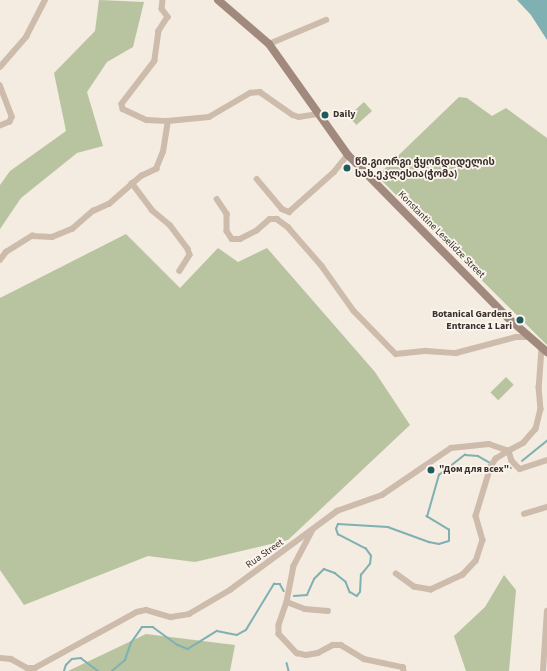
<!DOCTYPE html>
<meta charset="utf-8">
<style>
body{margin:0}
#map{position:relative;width:547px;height:671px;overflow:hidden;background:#f4ebe1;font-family:"Source Sans 3","Noto Sans Georgian",sans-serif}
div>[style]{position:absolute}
.green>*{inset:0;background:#b8c4a0;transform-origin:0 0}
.water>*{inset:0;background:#7fb0b2}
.stream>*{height:1.5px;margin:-0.75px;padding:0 0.75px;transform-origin:0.75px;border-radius:0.75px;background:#7fb0b2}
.street>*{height:5.5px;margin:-2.75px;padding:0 2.75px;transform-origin:2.75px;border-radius:2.75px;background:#cdbbac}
.secondary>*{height:8px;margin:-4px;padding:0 4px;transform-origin:4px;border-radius:4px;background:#a18a7d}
.dots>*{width:11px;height:11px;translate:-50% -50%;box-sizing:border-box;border:2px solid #fbf5ee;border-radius:50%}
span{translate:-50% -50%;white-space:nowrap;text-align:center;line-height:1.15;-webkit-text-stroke:3.5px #fbf5ee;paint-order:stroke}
.poi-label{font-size:10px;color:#3b302b;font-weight:700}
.left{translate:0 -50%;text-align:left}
.right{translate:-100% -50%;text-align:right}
.street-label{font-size:10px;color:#3b302b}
</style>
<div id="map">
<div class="green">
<i style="clip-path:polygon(99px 0,144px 2px,133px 47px,107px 62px,87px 92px,103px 146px,77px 153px,21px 198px,0 229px,0 185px,10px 171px,66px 131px,54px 73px,95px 31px)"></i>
<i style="clip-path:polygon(459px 97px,467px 98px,492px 116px,506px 108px,547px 138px,547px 345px,377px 176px)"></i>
<i style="left:364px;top:102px;width:12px;height:21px;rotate:48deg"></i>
<i style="clip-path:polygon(126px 234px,180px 288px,218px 248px,238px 262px,267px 248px,375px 372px,410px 425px,288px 540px,195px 562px,148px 556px,24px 605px,0 570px,0 298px)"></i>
<i style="left:506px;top:377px;width:11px;height:22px;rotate:45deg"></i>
<i style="clip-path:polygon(504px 575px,516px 590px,509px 671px,466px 671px,454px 636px,485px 607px)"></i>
<i style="clip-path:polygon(146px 634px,235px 645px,230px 671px,68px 671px)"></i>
</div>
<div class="water">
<i style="clip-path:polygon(517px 0,547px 0,547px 40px,531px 15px)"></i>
</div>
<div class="stream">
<i style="left:522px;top:461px;width:32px;rotate:-39deg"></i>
<i style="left:501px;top:466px;width:10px;rotate:11deg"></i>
<i style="left:294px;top:596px;width:13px;rotate:-4deg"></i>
<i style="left:307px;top:595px;width:17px;rotate:-66deg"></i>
<i style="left:314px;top:579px;width:14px;rotate:-45deg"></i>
<i style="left:324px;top:569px;width:12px;rotate:20deg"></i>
<i style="left:335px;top:573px;width:14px;rotate:39deg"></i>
<i style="left:346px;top:582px;width:11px;rotate:68deg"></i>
<i style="left:350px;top:592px;width:8px;rotate:30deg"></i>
<i style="left:357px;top:596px;width:5px;rotate:-53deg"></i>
<i style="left:360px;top:592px;width:17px;rotate:-87deg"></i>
<i style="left:361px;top:575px;width:14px;rotate:-51deg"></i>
<i style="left:370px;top:564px;width:8px;rotate:-83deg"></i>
<i style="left:371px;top:556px;width:9px;rotate:-126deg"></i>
<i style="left:366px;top:549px;width:31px;rotate:-153deg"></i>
<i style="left:338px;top:535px;width:6px;rotate:-108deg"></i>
<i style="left:336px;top:529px;width:5px;rotate:-68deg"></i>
<i style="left:338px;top:524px;width:50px;rotate:3.4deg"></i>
<i style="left:388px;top:527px;width:44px;rotate:20.1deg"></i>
<i style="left:429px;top:542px;width:10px;rotate:11deg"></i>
<i style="left:439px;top:544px;width:10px;rotate:-17deg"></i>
<i style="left:449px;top:541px;width:11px;rotate:-90deg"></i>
<i style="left:449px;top:530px;width:26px;rotate:-149deg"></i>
<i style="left:427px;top:517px;width:44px;rotate:-74.1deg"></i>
<i style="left:439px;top:475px;width:33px;rotate:-38deg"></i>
<i style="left:465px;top:455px;width:13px;rotate:4deg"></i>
<i style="left:478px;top:456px;width:13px;rotate:29deg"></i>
<i style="left:287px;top:663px;width:8px;rotate:76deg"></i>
<i style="left:64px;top:671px;width:6px;rotate:-72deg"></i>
<i style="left:66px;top:665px;width:8px;rotate:-45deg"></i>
<i style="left:72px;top:659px;width:9px;rotate:-6deg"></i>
<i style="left:81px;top:658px;width:21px;rotate:37deg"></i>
<i style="left:112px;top:671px;width:17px;rotate:-40deg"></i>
<i style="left:125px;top:660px;width:18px;rotate:-71deg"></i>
<i style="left:131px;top:643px;width:19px;rotate:-55deg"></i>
<i style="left:142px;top:627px;width:11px"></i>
<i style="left:153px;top:627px;width:31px;rotate:36deg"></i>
<i style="left:178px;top:645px;width:11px;rotate:22deg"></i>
<i style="left:188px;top:649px;width:34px;rotate:-32deg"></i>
<i style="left:217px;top:631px;width:20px;rotate:11deg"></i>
<i style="left:237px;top:635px;width:10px;rotate:-29deg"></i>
<i style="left:246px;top:630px;width:54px;rotate:-58.7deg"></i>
<i style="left:274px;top:584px;width:6px"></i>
<i style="left:280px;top:584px;width:8px;rotate:60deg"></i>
</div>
<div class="street">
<i style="left:163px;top:0;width:9px;rotate:96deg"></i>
<i style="left:162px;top:9px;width:10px;rotate:53deg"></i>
<i style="left:168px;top:17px;width:17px;rotate:123deg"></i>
<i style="left:159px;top:31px;width:30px;rotate:98deg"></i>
<i style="left:155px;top:61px;width:54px;rotate:127.5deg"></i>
<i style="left:122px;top:104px;width:5px;rotate:79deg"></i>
<i style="left:123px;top:109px;width:26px;rotate:25deg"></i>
<i style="left:147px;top:120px;width:21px;rotate:3deg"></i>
<i style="left:269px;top:44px;width:62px;rotate:-22.8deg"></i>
<i style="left:0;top:67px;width:40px;rotate:-49deg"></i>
<i style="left:26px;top:37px;width:42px;rotate:-62.8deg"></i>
<i style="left:0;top:85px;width:34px;rotate:69deg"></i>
<i style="left:12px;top:117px;width:5px;rotate:112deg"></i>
<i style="left:10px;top:122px;width:11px;rotate:158deg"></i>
<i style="left:257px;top:179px;width:39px;rotate:50deg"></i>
<i style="left:282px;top:209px;width:8px;rotate:23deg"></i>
<i style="left:289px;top:212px;width:60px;rotate:-41.6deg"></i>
<i style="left:334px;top:172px;width:22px;rotate:-51deg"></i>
<i style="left:132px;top:183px;width:34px;rotate:53deg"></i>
<i style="left:152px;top:210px;width:23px;rotate:40deg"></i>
<i style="left:170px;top:225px;width:30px;rotate:53deg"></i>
<i style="left:188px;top:249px;width:6px;rotate:72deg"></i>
<i style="left:190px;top:255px;width:19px;rotate:122deg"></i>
<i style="left:217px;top:199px;width:18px;rotate:56deg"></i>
<i style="left:227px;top:214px;width:17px;rotate:90deg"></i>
<i style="left:227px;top:231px;width:9px;rotate:58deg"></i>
<i style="left:232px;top:239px;width:8px"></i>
<i style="left:240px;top:239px;width:18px;rotate:-27deg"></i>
<i style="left:256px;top:231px;width:18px;rotate:-41deg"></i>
<i style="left:270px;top:219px;width:7px"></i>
<i style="left:277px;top:219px;width:14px;rotate:36deg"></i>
<i style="left:288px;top:227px;width:52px;rotate:48.9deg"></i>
<i style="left:322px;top:266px;width:55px;rotate:54.6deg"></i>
<i style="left:354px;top:311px;width:60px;rotate:45.7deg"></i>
<i style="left:396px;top:354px;width:30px;rotate:-6deg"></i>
<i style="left:426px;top:351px;width:30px;rotate:4deg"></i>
<i style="left:456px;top:353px;width:62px;rotate:-14.9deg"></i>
<i style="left:516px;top:337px;width:13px"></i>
<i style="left:0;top:260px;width:10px;rotate:-53deg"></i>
<i style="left:6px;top:252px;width:31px;rotate:-32deg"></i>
<i style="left:32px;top:236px;width:20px;rotate:3deg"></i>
<i style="left:52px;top:237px;width:22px;rotate:-22deg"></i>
<i style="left:72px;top:229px;width:28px;rotate:-41deg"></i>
<i style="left:93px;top:211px;width:17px;rotate:-24deg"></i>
<i style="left:109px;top:204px;width:43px;rotate:-41.2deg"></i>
<i style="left:141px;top:176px;width:17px;rotate:-25deg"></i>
<i style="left:156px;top:169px;width:18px;rotate:-68deg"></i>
<i style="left:163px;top:152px;width:31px;rotate:-81deg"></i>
<i style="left:168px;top:121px;width:41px;rotate:-5.6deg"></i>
<i style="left:209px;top:117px;width:48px;rotate:-30.3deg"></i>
<i style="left:250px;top:93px;width:10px;rotate:-6deg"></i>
<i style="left:260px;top:92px;width:40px;rotate:34.9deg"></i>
<i style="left:293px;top:115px;width:6px;rotate:18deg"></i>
<i style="left:299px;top:117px;width:18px;rotate:-9deg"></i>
<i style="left:542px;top:348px;width:39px;rotate:94deg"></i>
<i style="left:539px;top:387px;width:22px;rotate:85deg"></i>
<i style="left:541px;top:409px;width:21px;rotate:104deg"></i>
<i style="left:536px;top:429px;width:18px;rotate:131deg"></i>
<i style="left:524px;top:443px;width:17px;rotate:152deg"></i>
<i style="left:509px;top:451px;width:10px;rotate:73deg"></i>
<i style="left:512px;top:461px;width:11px;rotate:45deg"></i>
<i style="left:520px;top:469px;width:28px;rotate:-18deg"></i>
<i style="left:524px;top:514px;width:24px;rotate:-17deg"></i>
<i style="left:313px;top:530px;width:41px;rotate:117.8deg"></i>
<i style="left:294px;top:566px;width:37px;rotate:101deg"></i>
<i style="left:287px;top:602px;width:24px;rotate:109deg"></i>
<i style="left:279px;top:625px;width:9px;rotate:90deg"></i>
<i style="left:279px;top:634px;width:26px;rotate:47deg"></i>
<i style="left:297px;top:653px;width:9px;rotate:13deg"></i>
<i style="left:306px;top:655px;width:12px;rotate:-9deg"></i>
<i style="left:318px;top:653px;width:17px;rotate:-28deg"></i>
<i style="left:333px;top:645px;width:8px"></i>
<i style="left:341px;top:645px;width:27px;rotate:31deg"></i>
<i style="left:364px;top:659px;width:40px;rotate:12deg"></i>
<i style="left:403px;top:667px;width:4px;rotate:76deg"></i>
<i style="left:287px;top:602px;width:19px;rotate:21deg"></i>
<i style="left:305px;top:609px;width:23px;rotate:5deg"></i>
<i style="left:0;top:658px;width:11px;rotate:5deg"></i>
<i style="left:11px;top:659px;width:18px;rotate:29deg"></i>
<i style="left:27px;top:668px;width:8px"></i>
<i style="left:35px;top:668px;width:116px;rotate:-28.8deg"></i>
<i style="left:137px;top:612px;width:9px;rotate:-13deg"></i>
<i style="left:146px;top:610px;width:26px;rotate:16deg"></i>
<i style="left:171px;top:617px;width:18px;rotate:-9deg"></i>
<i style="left:189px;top:614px;width:48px;rotate:-30.3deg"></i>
<i style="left:230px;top:590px;width:133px;rotate:-36.4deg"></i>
<i style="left:337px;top:511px;width:48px;rotate:-19.6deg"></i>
<i style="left:382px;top:495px;width:83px;rotate:-34.3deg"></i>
<i style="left:451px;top:448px;width:38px;rotate:-6deg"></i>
<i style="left:489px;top:444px;width:21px;rotate:19deg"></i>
<i style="left:509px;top:451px;width:15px;rotate:148deg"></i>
<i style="left:496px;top:459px;width:9px;rotate:122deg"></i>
<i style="left:491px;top:467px;width:51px;rotate:107deg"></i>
<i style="left:476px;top:516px;width:25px;rotate:74deg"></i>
<i style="left:483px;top:540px;width:22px;rotate:108deg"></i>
<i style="left:476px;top:561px;width:19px;rotate:133deg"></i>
<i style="left:463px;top:575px;width:35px;rotate:155deg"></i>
<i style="left:431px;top:590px;width:17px;rotate:-170deg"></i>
<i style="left:414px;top:587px;width:22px;rotate:-144deg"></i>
<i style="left:543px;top:671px;width:60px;rotate:-86.2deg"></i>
</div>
<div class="secondary">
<i style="left:218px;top:0;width:67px;rotate:40.8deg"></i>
<i style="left:269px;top:44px;width:136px;rotate:54.6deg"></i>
<i style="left:348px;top:155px;width:228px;rotate:45.5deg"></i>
<i style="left:508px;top:318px;width:52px;rotate:41.1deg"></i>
</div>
<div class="dots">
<i style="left:325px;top:115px;background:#1f5a5e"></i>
<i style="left:347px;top:168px;background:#1f5a5e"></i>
<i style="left:520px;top:320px;background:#1f5a5e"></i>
<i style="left:431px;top:470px;background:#1f5a5e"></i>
</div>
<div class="poi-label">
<span class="left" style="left:333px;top:115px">Daily</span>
<span class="left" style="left:355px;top:168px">წმ.გიორგი ჭყონდიდელის<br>სახ.ეკლესია(ჭომა)</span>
<span class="right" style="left:512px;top:320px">Botanical Gardens<br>Entrance 1 Lari</span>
<span class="left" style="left:439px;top:470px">"Дом для всех"</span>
</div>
<div class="street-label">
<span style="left:441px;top:235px;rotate:45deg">Konstantine Leselidze Street</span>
<span style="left:265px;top:554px;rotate:-35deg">Rua Street</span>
</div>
</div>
